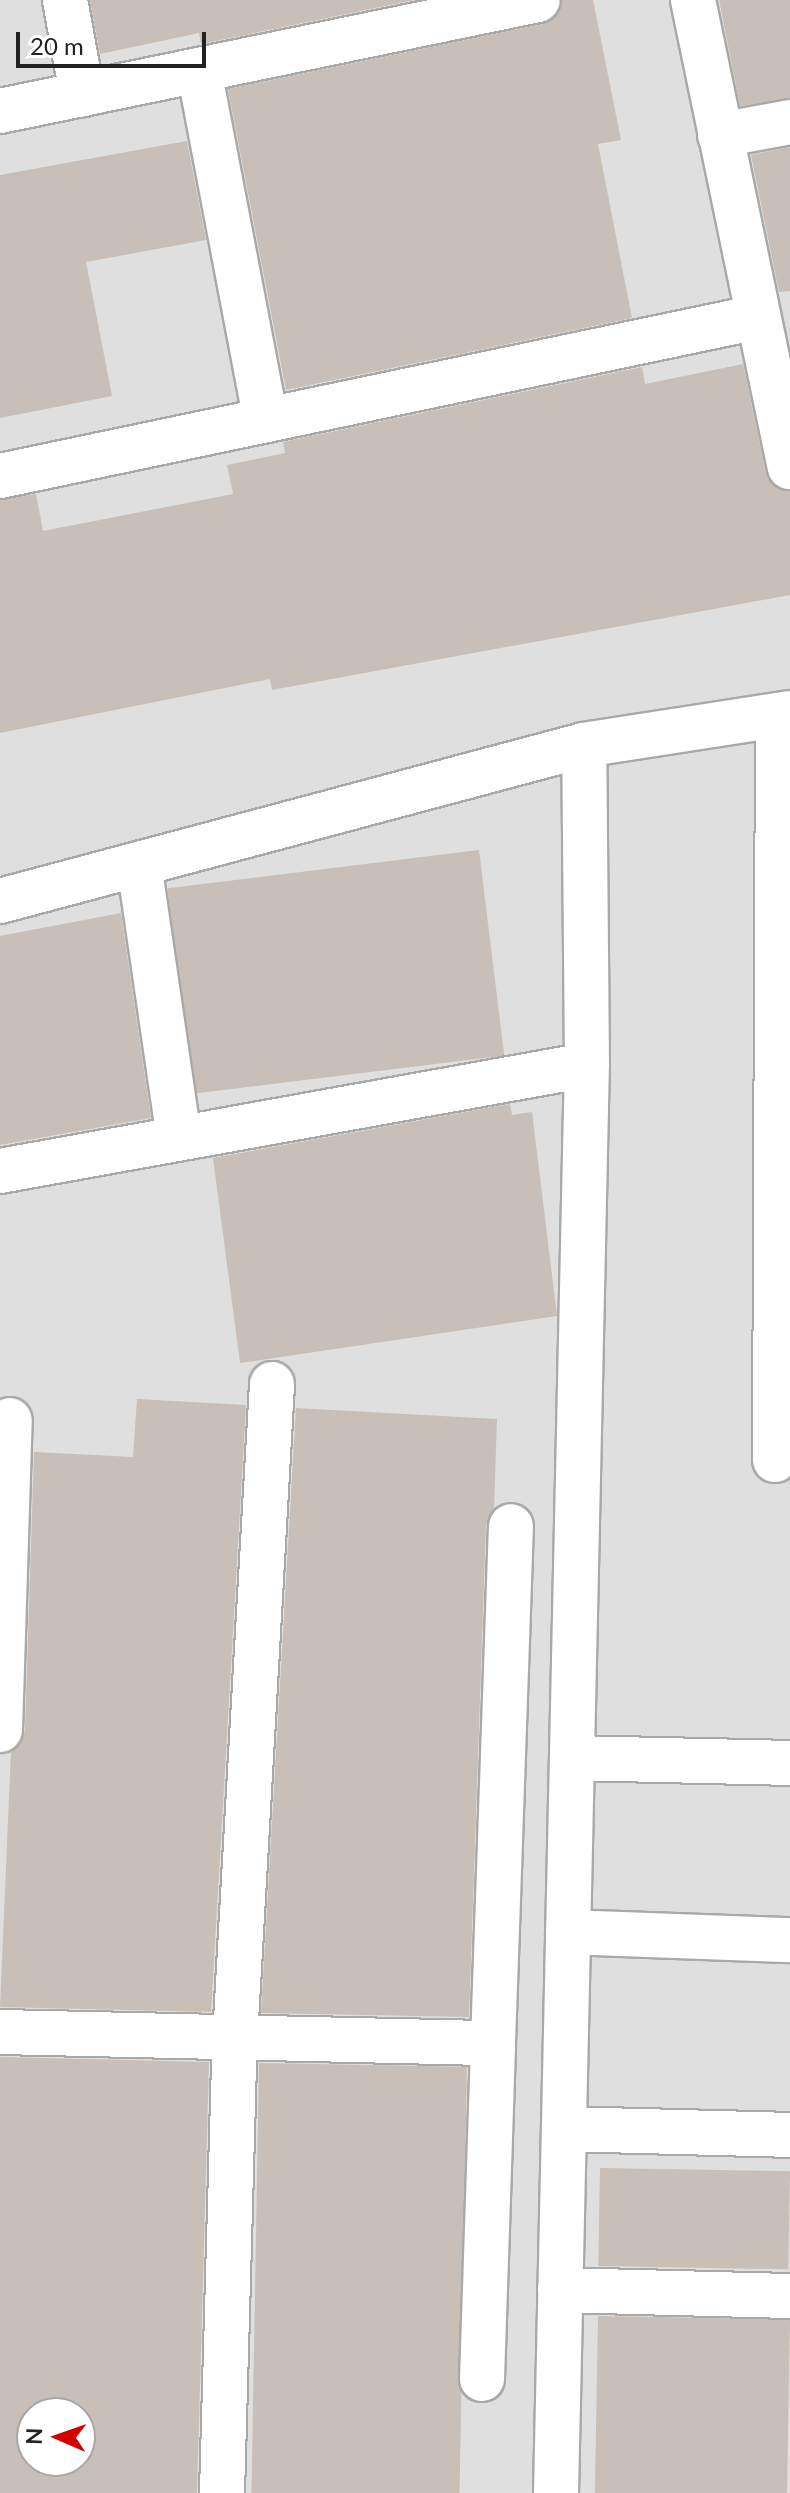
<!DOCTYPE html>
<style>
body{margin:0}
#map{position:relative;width:790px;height:2493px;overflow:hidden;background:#f2efe9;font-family:Lato,sans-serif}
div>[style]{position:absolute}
.residential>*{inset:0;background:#e0dfdf}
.building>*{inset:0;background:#c7bfb8;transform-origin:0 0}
.roads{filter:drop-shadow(2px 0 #a9a9a9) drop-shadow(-2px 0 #a9a9a9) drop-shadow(0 2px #a9a9a9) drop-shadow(0 -2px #a9a9a9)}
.minor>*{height:44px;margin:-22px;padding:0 22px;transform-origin:22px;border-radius:22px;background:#fff}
span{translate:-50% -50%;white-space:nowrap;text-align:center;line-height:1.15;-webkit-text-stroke:6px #fff;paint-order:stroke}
.north{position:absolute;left:16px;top:2397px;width:80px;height:80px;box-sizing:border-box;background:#fff;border:2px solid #a7a7a7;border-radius:50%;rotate:272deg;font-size:22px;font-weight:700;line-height:32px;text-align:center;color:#222}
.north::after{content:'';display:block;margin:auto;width:28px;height:36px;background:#d40000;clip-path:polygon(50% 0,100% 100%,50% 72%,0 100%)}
.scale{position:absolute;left:16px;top:32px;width:190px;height:36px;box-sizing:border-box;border:4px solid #222;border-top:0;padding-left:10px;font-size:24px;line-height:28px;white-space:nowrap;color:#222;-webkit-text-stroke:6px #fff;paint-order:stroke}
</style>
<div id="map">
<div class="residential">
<i style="clip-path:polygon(evenodd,0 0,790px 0,790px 2493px,0 2493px,0 0,32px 2413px,80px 2413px,80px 2461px,32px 2461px,32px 2413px)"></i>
</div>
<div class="building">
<i style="clip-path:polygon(90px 0,414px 0,201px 44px,199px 33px,100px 54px)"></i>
<i style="clip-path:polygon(562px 0,593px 0,621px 140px,598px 144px,632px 318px,286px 390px,228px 89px,543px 24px)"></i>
<i style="clip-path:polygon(719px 0,790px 0,790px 98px,740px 106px)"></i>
<i style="clip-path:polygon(187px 141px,206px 240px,86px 262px,112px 396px,0 418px,0 175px)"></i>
<i style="clip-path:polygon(790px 147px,790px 291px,779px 292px,751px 155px)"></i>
<i style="clip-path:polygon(743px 364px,766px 473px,790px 491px,790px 595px,272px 690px,270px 679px,0 733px,0 500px,36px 494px,43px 531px,233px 494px,227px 465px,285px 453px,283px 442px,642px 367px,645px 384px)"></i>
<i style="left:479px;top:850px;width:207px;height:314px;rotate:83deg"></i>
<i style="clip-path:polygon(121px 913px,151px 1118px,0 1145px,0 936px)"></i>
<i style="clip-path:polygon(510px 1104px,512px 1115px,532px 1112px,557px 1316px,240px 1363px,213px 1158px)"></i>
<i style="clip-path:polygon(137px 1399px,246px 1405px,211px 2012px,0 2007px,11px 1752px,25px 1731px,34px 1452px,133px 1457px)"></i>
<i style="clip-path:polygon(296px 1408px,497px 1419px,494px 1508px,486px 1525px,469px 2017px,261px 2013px)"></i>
<i style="clip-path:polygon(evenodd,0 2057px,209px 2062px,197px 2493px,0 2493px,0 2057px,32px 2413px,80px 2413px,80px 2461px,32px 2461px,32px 2413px)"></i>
<i style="left:259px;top:2063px;width:208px;height:430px;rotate:1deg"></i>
<i style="left:600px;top:2168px;width:190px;height:98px;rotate:1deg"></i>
<i style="left:598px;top:2316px;width:192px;height:177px;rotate:1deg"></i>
</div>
<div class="roads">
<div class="minor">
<i style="left:65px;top:0;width:96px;rotate:79.7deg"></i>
<i style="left:693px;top:0;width:477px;rotate:78.3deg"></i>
<i style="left:199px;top:70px;width:356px;rotate:79.2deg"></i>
<i style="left:0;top:111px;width:549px;rotate:-11.66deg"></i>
<i style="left:720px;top:135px;width:71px;rotate:-10.5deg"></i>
<i style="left:0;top:476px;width:774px;rotate:-11.85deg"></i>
<i style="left:139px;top:864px;width:277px;rotate:81.7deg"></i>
<i style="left:0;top:901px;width:604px;rotate:-14.96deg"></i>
<i style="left:584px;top:745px;width:208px;rotate:-8.8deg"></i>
<i style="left:0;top:1171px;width:596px;rotate:-10.24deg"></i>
<i style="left:775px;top:1460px;width:745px;rotate:-89.77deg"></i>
<i style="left:0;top:1730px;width:310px;rotate:-88.2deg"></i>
<i style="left:572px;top:1758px;width:218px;rotate:1.3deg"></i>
<i style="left:568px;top:1932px;width:222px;rotate:2.1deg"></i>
<i style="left:0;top:2032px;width:493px;rotate:1.3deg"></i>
<i style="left:493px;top:2043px;width:517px;rotate:-88.01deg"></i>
<i style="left:564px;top:2129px;width:226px;rotate:1.5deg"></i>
<i style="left:560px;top:2290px;width:230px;rotate:1.5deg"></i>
<i style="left:482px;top:2379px;width:336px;rotate:-88.1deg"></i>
<i style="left:222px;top:2493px;width:455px;rotate:-88.4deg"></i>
<i style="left:235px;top:2038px;width:655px;rotate:-86.76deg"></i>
<i style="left:556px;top:2493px;width:1428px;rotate:-88.76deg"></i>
<i style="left:587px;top:1065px;width:320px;rotate:-90.5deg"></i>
</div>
</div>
<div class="north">N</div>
<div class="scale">20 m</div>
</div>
